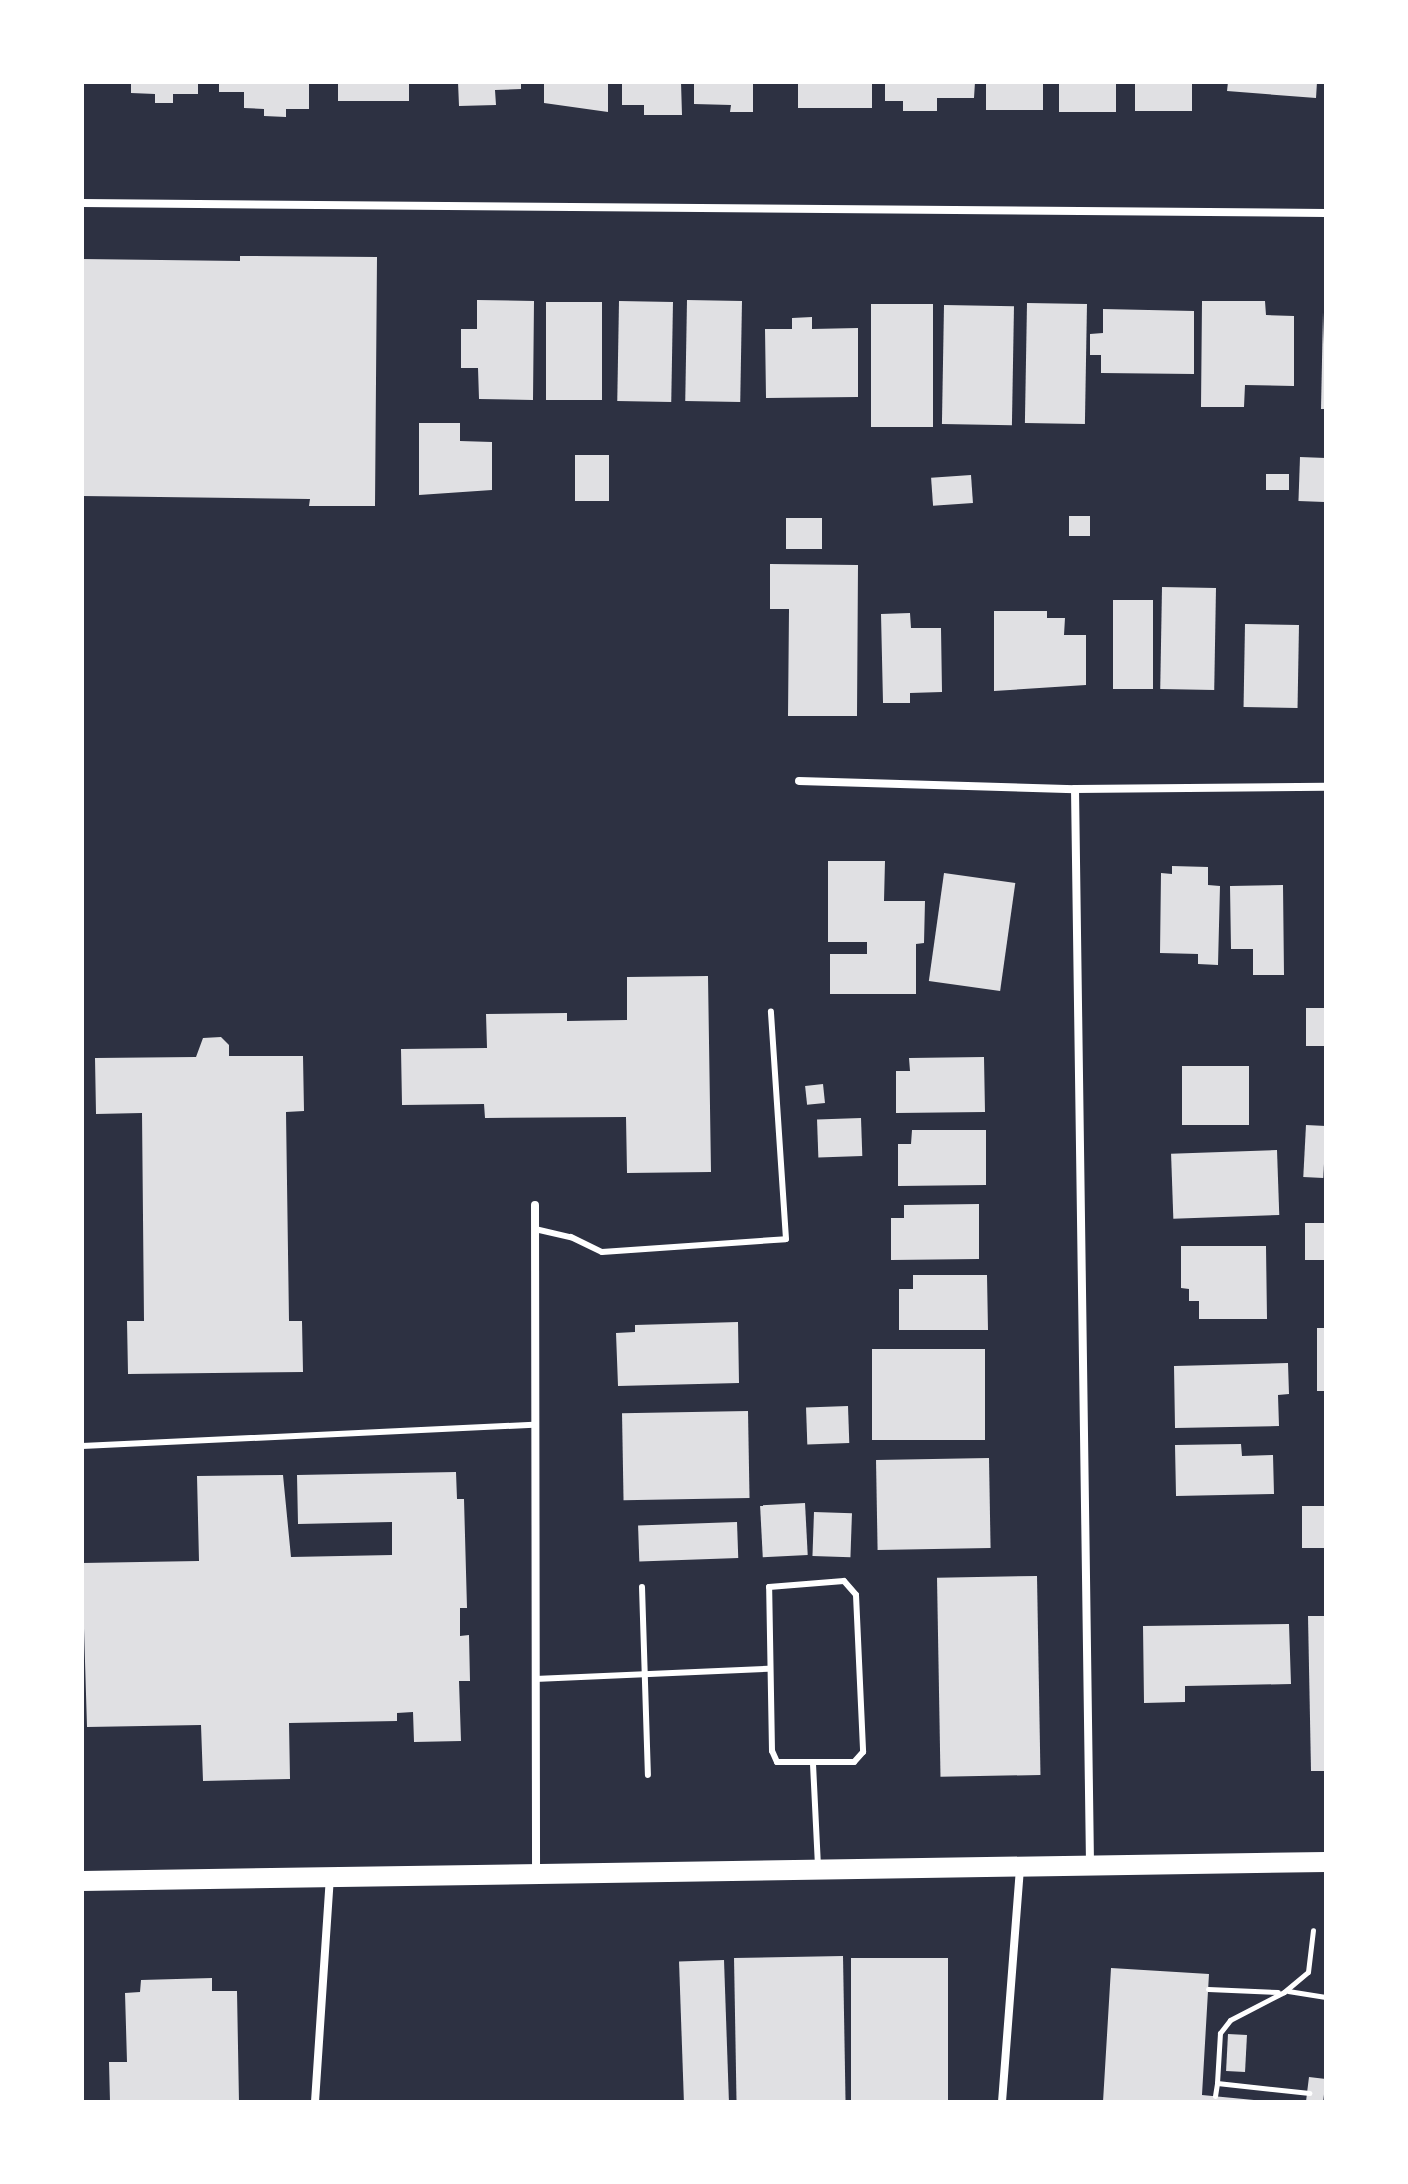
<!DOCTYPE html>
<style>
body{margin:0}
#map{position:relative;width:1408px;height:2184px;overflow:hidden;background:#2d3142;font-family:"Archivo Narrow",sans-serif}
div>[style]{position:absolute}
.building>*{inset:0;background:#e0e0e3;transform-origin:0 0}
.path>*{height:5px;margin:-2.5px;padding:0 2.5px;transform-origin:2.5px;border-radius:2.5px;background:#fff}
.service>*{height:6px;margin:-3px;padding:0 3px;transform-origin:3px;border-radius:3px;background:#fff}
.minor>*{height:8px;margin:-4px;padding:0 4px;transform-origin:4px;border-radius:4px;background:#fff}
.primary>*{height:20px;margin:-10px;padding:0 10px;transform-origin:10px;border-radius:10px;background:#fff}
span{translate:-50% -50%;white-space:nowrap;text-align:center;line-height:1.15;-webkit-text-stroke:8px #fff;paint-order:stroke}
.frame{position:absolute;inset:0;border:84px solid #fff;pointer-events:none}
</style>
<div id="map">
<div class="building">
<i style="clip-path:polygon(131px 82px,198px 82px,198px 94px,173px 94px,173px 103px,155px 103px,155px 94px,131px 93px)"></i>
<i style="clip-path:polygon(219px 82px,309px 82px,309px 109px,286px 109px,286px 117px,264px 116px,264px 109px,244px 108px,244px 92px,219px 92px)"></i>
<i style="left:338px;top:82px;width:71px;height:19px"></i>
<i style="clip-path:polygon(458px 82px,521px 82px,521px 89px,495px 90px,496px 105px,459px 106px)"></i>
<i style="clip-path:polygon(544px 82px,608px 82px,608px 112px,544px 103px)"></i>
<i style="clip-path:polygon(622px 82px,681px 82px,682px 115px,644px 115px,644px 105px,622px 105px)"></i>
<i style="clip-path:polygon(694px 82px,753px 82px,753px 112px,730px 112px,731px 105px,694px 104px)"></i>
<i style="left:798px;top:82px;width:74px;height:26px"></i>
<i style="clip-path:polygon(885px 82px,975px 82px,974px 98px,937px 98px,937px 111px,903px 111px,903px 101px,885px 101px)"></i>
<i style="left:986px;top:82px;width:57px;height:28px"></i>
<i style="left:1059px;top:82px;width:57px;height:30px"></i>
<i style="left:1135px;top:82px;width:57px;height:29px"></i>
<i style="clip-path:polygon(1228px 82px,1317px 82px,1316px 98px,1227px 91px)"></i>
<i style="clip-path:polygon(240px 256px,377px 257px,375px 506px,309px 506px,310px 499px,82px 496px,82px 259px,240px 261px)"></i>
<i style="clip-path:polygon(477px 300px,534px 301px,533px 400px,479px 399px,478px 368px,461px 368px,461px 329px,477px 329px)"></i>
<i style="left:687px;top:300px;width:55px;height:101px;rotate:1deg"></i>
<i style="left:619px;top:301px;width:54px;height:100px;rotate:1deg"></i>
<i style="clip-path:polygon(1202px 301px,1265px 301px,1266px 315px,1294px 316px,1294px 386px,1245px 385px,1244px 407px,1201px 407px)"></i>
<i style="left:546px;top:302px;width:56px;height:98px"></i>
<i style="left:1027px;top:303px;width:60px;height:120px;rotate:1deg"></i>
<i style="left:871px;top:304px;width:62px;height:123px"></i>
<i style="left:944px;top:305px;width:70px;height:119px;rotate:1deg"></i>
<i style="clip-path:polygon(1103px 309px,1194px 311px,1194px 374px,1101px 373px,1101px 355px,1090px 355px,1090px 334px,1103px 333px)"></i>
<i style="clip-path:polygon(1323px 312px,1326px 409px,1321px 409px)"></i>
<i style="clip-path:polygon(812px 317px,812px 329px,858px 328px,858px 397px,766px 398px,765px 329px,792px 329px,792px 318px)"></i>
<i style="clip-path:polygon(419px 423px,460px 423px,460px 441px,492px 442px,492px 490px,419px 495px)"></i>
<i style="left:575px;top:455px;width:34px;height:46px"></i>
<i style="left:1300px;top:457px;width:26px;height:44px;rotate:2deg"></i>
<i style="left:1266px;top:474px;width:23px;height:16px"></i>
<i style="left:971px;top:475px;width:28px;height:40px;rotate:86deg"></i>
<i style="left:1090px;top:516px;width:20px;height:21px;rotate:90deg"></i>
<i style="left:786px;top:518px;width:36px;height:31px"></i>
<i style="clip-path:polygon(770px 564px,858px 565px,857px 716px,788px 716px,789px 609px,770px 609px)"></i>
<i style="left:1162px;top:587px;width:54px;height:102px;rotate:1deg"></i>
<i style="left:1113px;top:600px;width:40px;height:89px"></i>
<i style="clip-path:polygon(994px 611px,1047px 611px,1047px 618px,1065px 618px,1064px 635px,1086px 635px,1086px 685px,994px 691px)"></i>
<i style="clip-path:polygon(910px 613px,911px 628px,941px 628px,942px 692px,910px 693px,910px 703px,883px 703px,881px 614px)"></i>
<i style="left:1245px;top:624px;width:54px;height:83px;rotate:1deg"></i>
<i style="clip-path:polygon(828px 861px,885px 861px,884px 901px,925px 901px,924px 943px,916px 944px,916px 994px,830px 994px,830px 954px,867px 954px,867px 942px,828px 942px)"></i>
<i style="clip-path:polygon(1172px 866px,1208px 867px,1208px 885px,1220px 886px,1218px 965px,1198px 964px,1198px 954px,1160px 953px,1161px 873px,1172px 874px)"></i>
<i style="left:944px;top:873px;width:72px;height:109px;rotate:8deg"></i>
<i style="clip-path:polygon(1283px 885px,1284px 975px,1253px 975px,1253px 949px,1231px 949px,1230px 886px)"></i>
<i style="clip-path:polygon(708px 976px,711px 1172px,627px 1173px,626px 1117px,485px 1118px,484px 1104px,402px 1105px,401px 1049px,487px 1048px,486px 1014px,567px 1013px,567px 1021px,627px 1020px,627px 977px)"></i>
<i style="left:1306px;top:1008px;width:20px;height:38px"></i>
<i style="clip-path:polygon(221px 1037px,229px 1045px,229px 1056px,303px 1056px,304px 1111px,286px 1112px,289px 1321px,302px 1321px,303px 1372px,128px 1374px,127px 1321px,144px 1321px,142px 1113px,96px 1114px,95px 1058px,196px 1057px,203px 1038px)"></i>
<i style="clip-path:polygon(984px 1057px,985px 1112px,896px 1113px,896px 1071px,910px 1071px,909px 1058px)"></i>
<i style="left:1182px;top:1066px;width:67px;height:59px"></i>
<i style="left:823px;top:1084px;width:19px;height:18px;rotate:84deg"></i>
<i style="left:861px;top:1118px;width:38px;height:44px;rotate:88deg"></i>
<i style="left:1306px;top:1125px;width:20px;height:52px;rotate:3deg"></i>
<i style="clip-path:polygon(912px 1130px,986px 1130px,986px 1185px,898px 1186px,898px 1144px,911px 1144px)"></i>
<i style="left:1277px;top:1150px;width:65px;height:106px;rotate:88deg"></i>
<i style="clip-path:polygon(979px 1204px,979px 1259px,891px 1260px,891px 1218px,904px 1218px,904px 1205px)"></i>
<i style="left:1305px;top:1223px;width:21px;height:37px"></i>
<i style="clip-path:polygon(1181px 1246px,1266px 1246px,1267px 1319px,1199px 1319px,1199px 1301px,1189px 1301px,1189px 1289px,1181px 1288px)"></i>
<i style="clip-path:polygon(913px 1275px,987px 1275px,988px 1330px,899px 1330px,899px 1289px,913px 1289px)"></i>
<i style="clip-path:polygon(738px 1322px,739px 1383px,618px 1386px,616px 1333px,635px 1332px,635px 1325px)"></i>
<i style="left:1317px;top:1328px;width:9px;height:63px"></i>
<i style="left:872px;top:1349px;width:113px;height:91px"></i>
<i style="clip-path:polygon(1288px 1363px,1289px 1394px,1278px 1395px,1279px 1426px,1175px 1428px,1174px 1366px)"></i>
<i style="left:848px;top:1406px;width:37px;height:42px;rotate:88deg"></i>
<i style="left:748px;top:1411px;width:87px;height:126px;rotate:89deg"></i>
<i style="clip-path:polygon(1241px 1444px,1242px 1456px,1273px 1455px,1274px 1494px,1176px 1496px,1175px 1445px)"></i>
<i style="left:989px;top:1458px;width:90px;height:113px;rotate:89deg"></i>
<i style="clip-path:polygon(456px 1472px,457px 1499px,464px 1499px,467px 1608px,460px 1608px,460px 1636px,469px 1635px,470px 1681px,459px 1681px,461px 1741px,414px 1742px,413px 1712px,397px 1713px,397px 1721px,289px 1723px,290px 1779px,203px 1781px,201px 1725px,87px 1727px,82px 1563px,199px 1561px,197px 1476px,283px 1475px,291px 1557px,392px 1555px,392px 1522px,298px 1524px,297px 1475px)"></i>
<i style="left:805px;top:1503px;width:52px;height:45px;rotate:87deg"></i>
<i style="left:1326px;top:1506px;width:42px;height:24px;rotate:90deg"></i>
<i style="left:814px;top:1512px;width:38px;height:44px;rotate:2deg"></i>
<i style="left:737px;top:1522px;width:36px;height:99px;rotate:88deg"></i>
<i style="left:1037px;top:1576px;width:199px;height:100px;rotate:89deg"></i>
<i style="clip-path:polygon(1308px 1616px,1326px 1616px,1326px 1771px,1311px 1771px)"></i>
<i style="clip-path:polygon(1289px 1624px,1291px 1684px,1185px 1686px,1185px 1702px,1144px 1703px,1143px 1626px)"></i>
<i style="left:843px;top:1956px;width:146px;height:109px;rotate:89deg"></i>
<i style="left:851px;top:1958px;width:97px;height:144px"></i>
<i style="left:724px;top:1960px;width:142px;height:45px;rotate:88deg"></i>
<i style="clip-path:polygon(1111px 1968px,1209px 1974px,1202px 2095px,1274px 2102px,1103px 2102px)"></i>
<i style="clip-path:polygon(212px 1978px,212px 1991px,237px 1991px,239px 2102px,110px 2102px,109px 2062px,127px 2062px,125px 1993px,140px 1992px,141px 1980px)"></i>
<i style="left:1228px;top:2034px;width:19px;height:37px;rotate:3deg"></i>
<i style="left:1309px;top:2077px;width:17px;height:25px;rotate:7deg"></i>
</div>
<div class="path">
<i style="left:1208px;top:1989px;width:70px;rotate:2.5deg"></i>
<i style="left:1288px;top:1991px;width:38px;rotate:9deg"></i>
<i style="left:1217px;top:2083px;width:50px;rotate:-86.6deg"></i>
<i style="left:1220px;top:2033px;width:16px;rotate:-52deg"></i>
<i style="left:1230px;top:2020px;width:61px;rotate:-27.4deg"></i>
<i style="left:1284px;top:1992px;width:31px;rotate:-40deg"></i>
<i style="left:1308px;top:1972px;width:42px;rotate:-83.2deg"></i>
<i style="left:1215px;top:2096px;width:13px;rotate:-81deg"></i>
<i style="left:1217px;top:2083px;width:93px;rotate:6.2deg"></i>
</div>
<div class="service">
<i style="left:535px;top:1229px;width:37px;rotate:13deg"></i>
<i style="left:571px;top:1237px;width:34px;rotate:26deg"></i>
<i style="left:602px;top:1252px;width:184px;rotate:-4deg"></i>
<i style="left:786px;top:1239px;width:228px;rotate:-93.8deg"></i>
<i style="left:82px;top:1446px;width:452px;rotate:-2.7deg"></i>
<i style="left:844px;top:1581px;width:18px;rotate:49deg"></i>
<i style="left:856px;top:1595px;width:157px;rotate:87.4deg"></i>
<i style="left:863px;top:1752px;width:13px;rotate:132deg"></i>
<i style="left:854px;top:1762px;width:77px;rotate:180deg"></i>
<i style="left:777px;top:1762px;width:12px;rotate:-114deg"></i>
<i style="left:772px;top:1751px;width:164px;rotate:-91deg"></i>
<i style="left:769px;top:1587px;width:75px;rotate:-4.6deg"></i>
<i style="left:642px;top:1587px;width:188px;rotate:88.2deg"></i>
<i style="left:535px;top:1679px;width:233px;rotate:-2.5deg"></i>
<i style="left:813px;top:1764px;width:102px;rotate:87.2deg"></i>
</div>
<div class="minor">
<i style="left:82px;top:203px;width:1244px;rotate:0.46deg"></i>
<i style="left:799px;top:781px;width:276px;rotate:1.7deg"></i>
<i style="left:1075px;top:789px;width:251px;rotate:-0.5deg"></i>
<i style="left:1075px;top:789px;width:1076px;rotate:89.2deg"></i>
<i style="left:535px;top:1205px;width:669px;rotate:89.91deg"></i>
<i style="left:315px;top:2102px;width:225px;rotate:-86.2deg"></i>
<i style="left:1002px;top:2102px;width:235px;rotate:-85.6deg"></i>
</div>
<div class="primary">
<i style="left:82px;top:1881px;width:1244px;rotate:-0.88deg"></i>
</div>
<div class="frame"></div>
</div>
